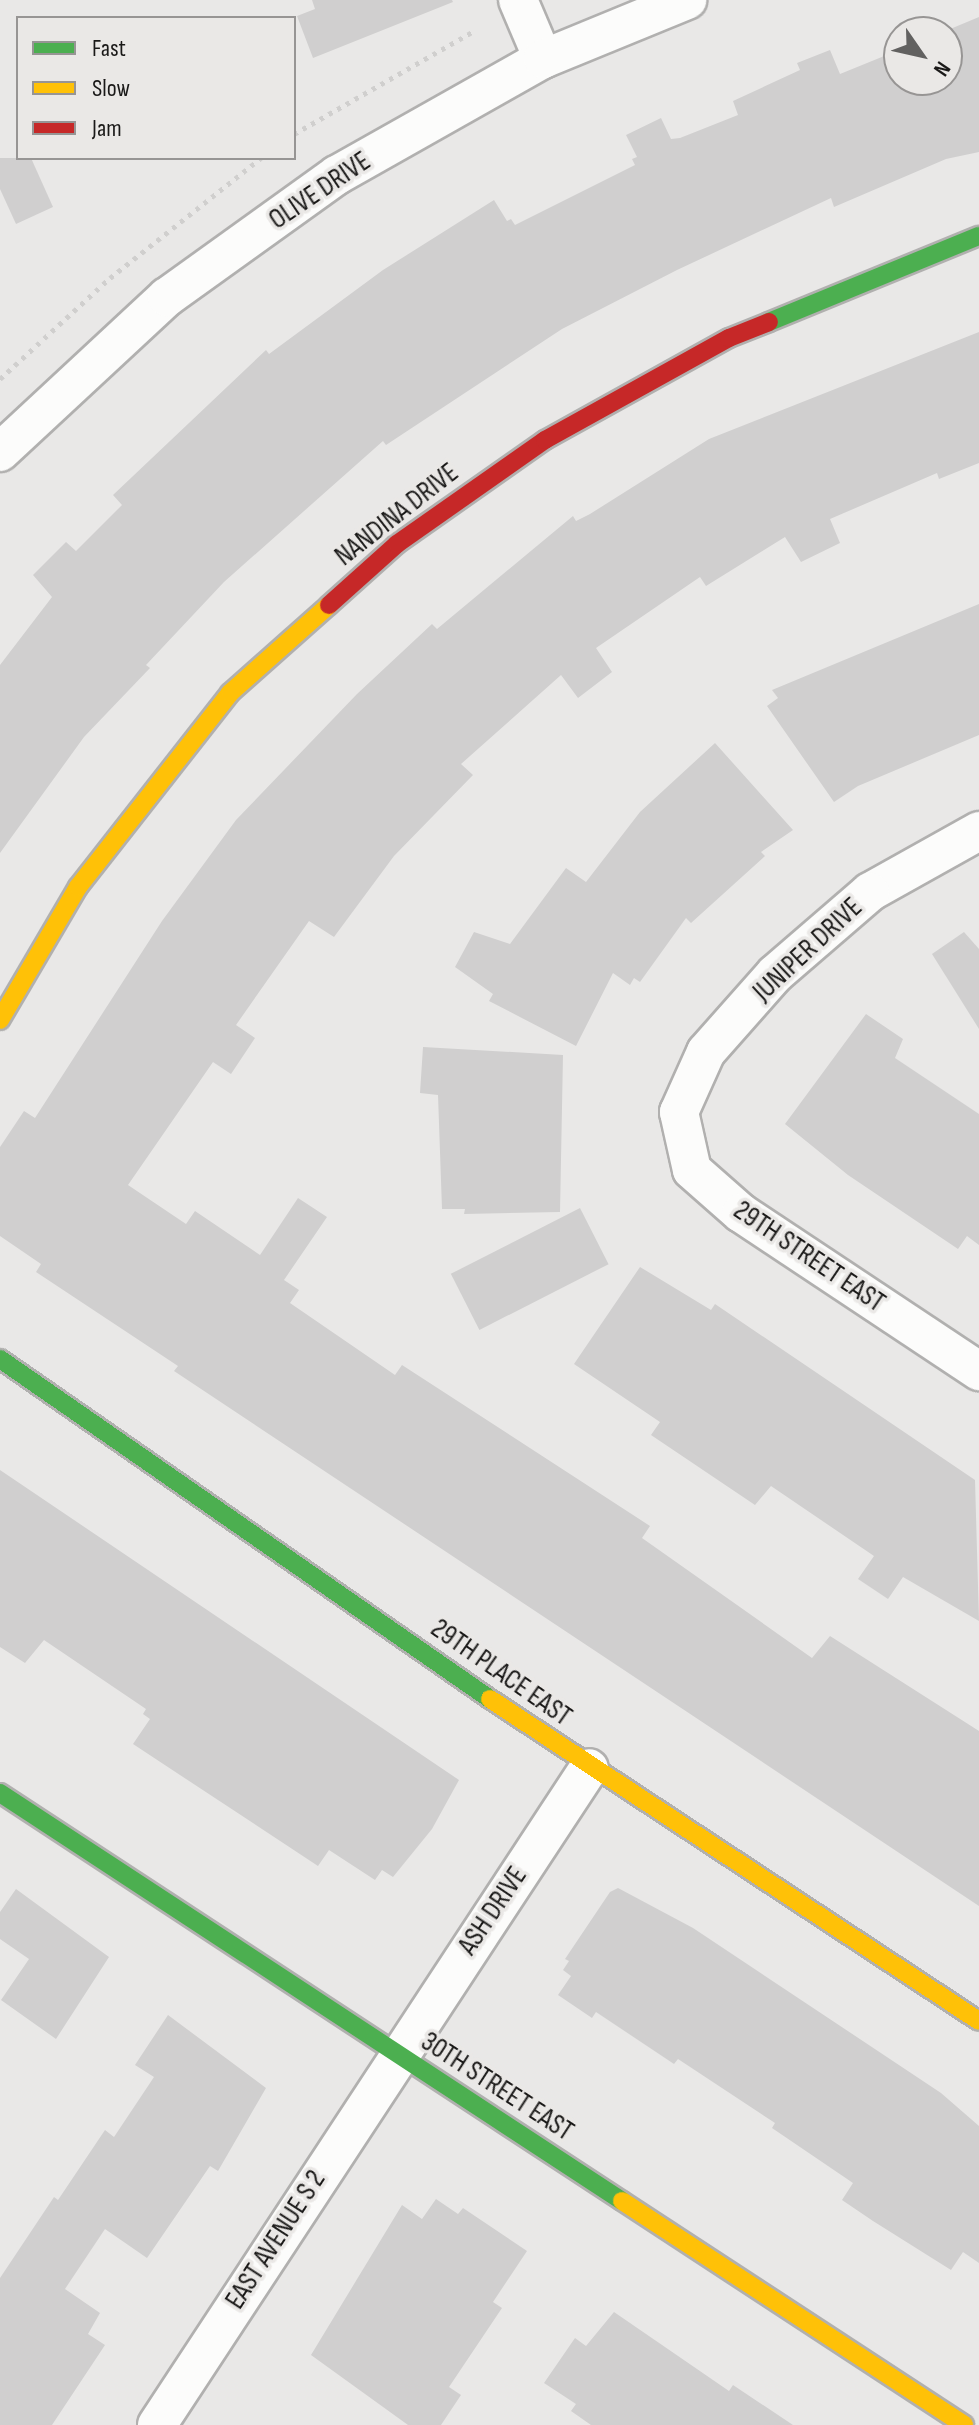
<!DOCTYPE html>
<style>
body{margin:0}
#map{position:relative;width:979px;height:2425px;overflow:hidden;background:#e9e8e7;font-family:"Sofia Sans Condensed",sans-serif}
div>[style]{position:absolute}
.building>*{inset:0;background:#d0cfcf;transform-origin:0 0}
.path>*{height:5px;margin-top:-2.5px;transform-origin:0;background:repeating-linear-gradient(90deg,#d0cfce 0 4px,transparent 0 10px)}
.roads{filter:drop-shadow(2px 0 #b1b0af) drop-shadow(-2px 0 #b1b0af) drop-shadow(0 2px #b1b0af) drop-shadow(0 -2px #b1b0af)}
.street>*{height:38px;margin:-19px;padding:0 19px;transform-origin:19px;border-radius:19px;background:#fcfcfb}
.fast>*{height:18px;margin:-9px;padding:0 9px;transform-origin:9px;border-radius:9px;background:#4caf50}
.slow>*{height:18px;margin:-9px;padding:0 9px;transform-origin:9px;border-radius:9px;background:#ffc107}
.jam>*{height:18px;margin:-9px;padding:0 9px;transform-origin:9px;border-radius:9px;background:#c62828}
span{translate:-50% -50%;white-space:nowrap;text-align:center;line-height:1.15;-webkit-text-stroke:7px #eae8e6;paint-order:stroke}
.street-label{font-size:28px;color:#1a1918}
.legend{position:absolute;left:16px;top:16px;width:280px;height:144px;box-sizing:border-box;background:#eae8e6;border:2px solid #979594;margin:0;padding:10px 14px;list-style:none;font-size:24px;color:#1a1918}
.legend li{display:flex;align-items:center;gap:16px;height:40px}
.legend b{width:40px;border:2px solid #979594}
.north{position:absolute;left:883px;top:16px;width:80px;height:80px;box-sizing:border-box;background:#eae8e6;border:2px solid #979594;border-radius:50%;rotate:124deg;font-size:22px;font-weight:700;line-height:32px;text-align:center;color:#1a1918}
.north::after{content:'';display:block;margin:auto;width:28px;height:36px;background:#626160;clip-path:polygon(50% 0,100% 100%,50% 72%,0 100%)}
</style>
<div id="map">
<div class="building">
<i style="clip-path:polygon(312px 0,452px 0,453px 2px,313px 58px,297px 16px,315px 9px)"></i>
<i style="clip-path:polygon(979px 17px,979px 152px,946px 159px,834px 207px,831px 198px,677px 270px,562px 329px,386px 445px,383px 441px,224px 582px,146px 665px,150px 668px,84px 737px,0 853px,0 665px,52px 597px,33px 575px,66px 542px,76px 551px,122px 505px,113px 495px,266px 350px,269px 354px,383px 270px,494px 200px,507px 221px,511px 219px,515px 225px,635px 165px,632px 159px,637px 157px,626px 135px,661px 118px,671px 139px,680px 138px,738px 115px,733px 101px,800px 70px,797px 63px,830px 50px,840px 74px,899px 50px,899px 80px,947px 80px,943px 32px)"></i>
<i style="clip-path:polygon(0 158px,31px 158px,53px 207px,16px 224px,0 189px)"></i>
<i style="clip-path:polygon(979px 332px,979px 463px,939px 479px,937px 473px,830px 519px,840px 543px,801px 562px,785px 537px,706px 586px,700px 577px,596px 648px,612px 672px,578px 698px,561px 675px,461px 764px,473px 775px,394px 856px,334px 937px,309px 921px,236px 1025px,255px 1038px,231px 1074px,213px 1062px,128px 1185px,186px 1224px,195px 1211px,260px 1255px,298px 1198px,327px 1217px,284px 1280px,299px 1290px,290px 1303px,395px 1375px,402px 1365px,650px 1526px,642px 1538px,812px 1658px,830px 1636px,979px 1731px,979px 1906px,174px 1371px,178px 1366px,36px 1272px,41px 1264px,0 1236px,0 1147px,24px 1111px,35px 1118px,162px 921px,236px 820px,357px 694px,432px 624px,437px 629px,573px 516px,576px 521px,590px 514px,709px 439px)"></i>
<i style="clip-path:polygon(979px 604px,979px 735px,858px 786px,834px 802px,767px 706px,778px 698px,772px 690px)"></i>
<i style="clip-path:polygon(715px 743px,793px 830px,761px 852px,765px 856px,691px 923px,686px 918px,640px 982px,634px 978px,630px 985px,613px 973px,576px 1046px,489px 1001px,493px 994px,455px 967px,474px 932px,510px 944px,566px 868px,586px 882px,640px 812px)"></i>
<i style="clip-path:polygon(964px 932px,979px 949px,979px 1029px,932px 954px)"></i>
<i style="clip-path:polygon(866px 1014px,903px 1039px,895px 1058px,979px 1114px,979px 1245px,967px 1236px,958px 1249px,848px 1175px,785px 1124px)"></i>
<i style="clip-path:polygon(423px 1047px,563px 1055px,560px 1212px,464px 1214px,465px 1209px,442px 1209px,438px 1095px,420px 1093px)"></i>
<i style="left:580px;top:1208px;width:63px;height:145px;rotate:63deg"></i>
<i style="clip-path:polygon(640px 1267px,711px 1310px,715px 1304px,975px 1480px,979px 1621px,903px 1577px,888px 1599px,858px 1579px,874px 1556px,771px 1486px,755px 1505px,651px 1435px,660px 1422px,574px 1364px)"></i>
<i style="clip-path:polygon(0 1470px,459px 1780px,432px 1829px,393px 1877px,382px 1870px,375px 1880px,329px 1850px,318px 1866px,133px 1744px,150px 1719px,143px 1714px,146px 1709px,44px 1640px,25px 1663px,0 1647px)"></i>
<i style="clip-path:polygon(618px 1888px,693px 1928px,941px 2093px,979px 2126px,979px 2263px,963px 2252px,951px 2270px,873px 2221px,842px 2200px,853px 2183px,772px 2128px,775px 2123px,678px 2059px,674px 2064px,596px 2012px,592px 2018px,558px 1995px,571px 1976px,563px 1970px,569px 1961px,565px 1959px,610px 1892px)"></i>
<i style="clip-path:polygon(16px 1889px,109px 1957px,56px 2039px,1px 2000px,29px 1959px,0 1939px,0 1912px)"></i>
<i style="clip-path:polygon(168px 2015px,266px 2088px,218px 2171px,210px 2166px,147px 2258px,105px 2229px,65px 2289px,100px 2313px,88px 2334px,105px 2345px,52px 2425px,0 2425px,0 2278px,54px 2197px,58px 2200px,105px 2130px,114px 2137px,154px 2077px,135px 2065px)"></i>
<i style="clip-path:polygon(436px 2199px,458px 2214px,463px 2208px,527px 2251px,493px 2302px,502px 2308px,449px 2387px,461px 2395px,441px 2425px,408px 2425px,311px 2355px,402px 2205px,422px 2219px)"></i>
<i style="clip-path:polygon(614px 2312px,729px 2391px,733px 2385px,793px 2425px,591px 2425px,571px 2411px,576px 2404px,544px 2383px,575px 2338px,586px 2346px)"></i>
</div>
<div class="path">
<i style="left:294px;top:134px;width:205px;rotate:-29.8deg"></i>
<i style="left:0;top:379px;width:149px;rotate:-42.6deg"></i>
<i style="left:110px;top:278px;width:193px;rotate:-38.5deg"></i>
</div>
<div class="roads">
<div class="street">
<i style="left:518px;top:0;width:64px;rotate:67deg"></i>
<i style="left:0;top:452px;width:228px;rotate:-42.9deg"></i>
<i style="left:167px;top:297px;width:209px;rotate:-35.7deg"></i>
<i style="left:337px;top:175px;width:236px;rotate:-29.4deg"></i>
<i style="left:543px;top:59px;width:156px;rotate:-22.3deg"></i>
<i style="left:979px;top:831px;width:125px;rotate:150.8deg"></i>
<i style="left:870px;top:892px;width:125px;rotate:139.2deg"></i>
<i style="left:775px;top:974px;width:104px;rotate:131.5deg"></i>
<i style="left:706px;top:1052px;width:66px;rotate:114.2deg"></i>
<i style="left:679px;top:1112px;width:59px;rotate:77.4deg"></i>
<i style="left:692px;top:1170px;width:65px;rotate:41.3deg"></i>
<i style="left:741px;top:1213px;width:286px;rotate:33.6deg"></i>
<i style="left:157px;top:2425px;width:786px;rotate:-56.67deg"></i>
</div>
<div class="fast">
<i style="left:769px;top:322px;width:227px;rotate:-22.3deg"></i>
<i style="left:0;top:1359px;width:596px;rotate:34.76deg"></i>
<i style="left:0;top:1793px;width:744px;rotate:33.26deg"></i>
</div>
<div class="slow">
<i style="left:0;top:1020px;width:154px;rotate:-59.6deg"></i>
<i style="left:78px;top:887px;width:246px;rotate:-51.9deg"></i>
<i style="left:230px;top:693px;width:132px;rotate:-41.6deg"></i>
<i style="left:490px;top:1699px;width:585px;rotate:33.36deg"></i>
<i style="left:622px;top:2201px;width:409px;rotate:33.2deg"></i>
</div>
<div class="jam">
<i style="left:329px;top:605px;width:91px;rotate:-41.9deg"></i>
<i style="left:397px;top:544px;width:181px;rotate:-35.1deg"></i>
<i style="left:545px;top:440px;width:210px;rotate:-29deg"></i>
<i style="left:729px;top:338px;width:43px;rotate:-21.8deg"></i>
</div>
</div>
<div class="street-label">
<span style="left:320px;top:191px;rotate:-34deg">OLIVE DRIVE</span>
<span style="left:397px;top:515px;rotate:-38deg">NANDINA DRIVE</span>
<span style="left:808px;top:950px;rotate:-43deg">JUNIPER DRIVE</span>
<span style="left:809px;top:1257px;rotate:34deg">29TH STREET EAST</span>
<span style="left:501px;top:1673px;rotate:35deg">29TH PLACE EAST</span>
<span style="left:493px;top:1911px;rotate:-56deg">ASH DRIVE</span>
<span style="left:497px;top:2087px;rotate:33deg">30TH STREET EAST</span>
<span style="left:276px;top:2240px;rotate:-57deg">EAST AVENUE S 2</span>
</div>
<ul class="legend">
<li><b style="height:10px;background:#4caf50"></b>Fast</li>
<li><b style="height:10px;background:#ffc107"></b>Slow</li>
<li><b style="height:10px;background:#c62828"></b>Jam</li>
</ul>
<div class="north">N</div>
</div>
